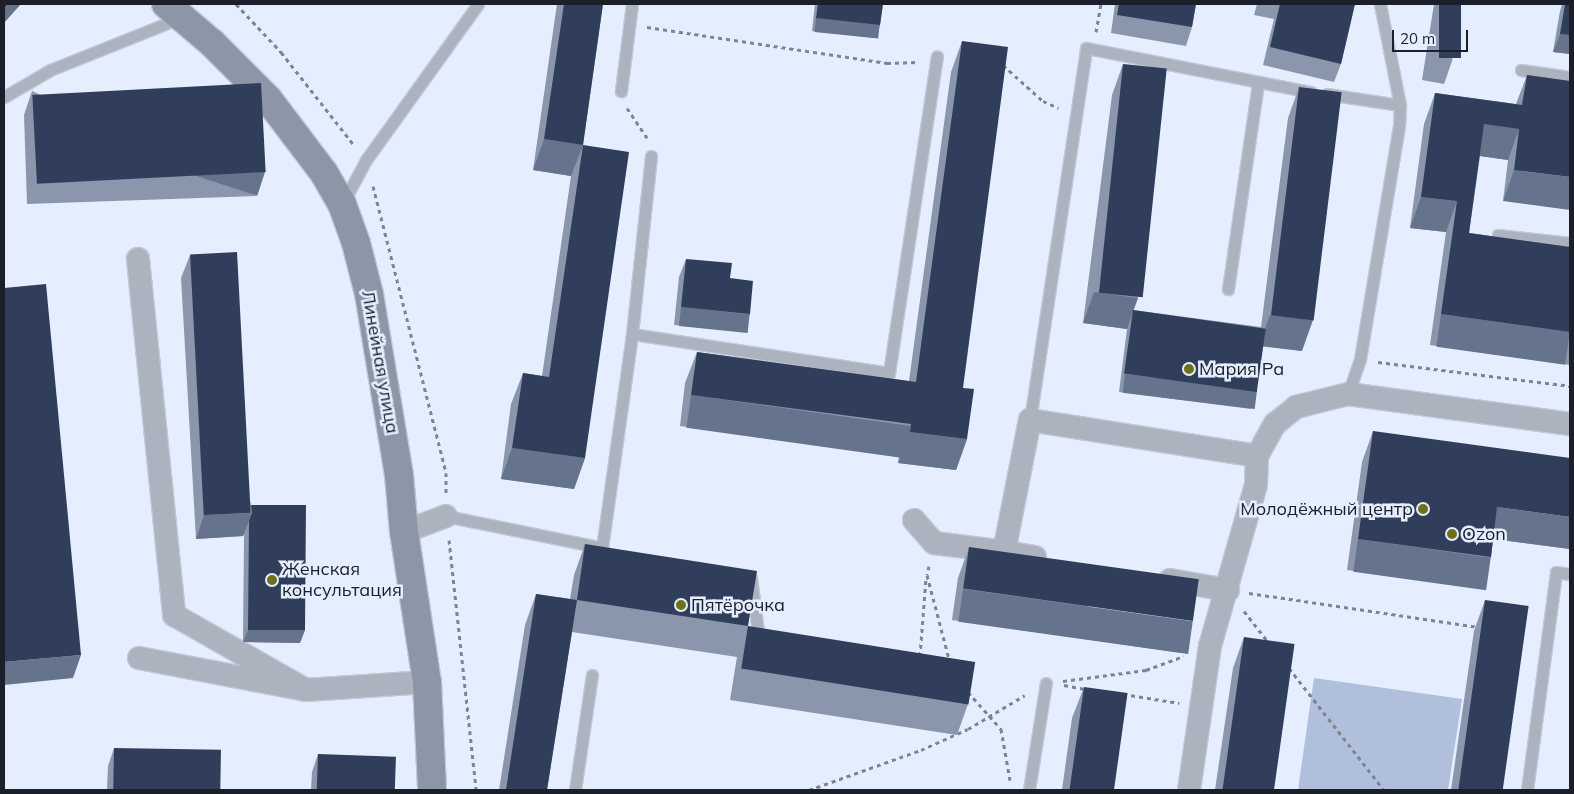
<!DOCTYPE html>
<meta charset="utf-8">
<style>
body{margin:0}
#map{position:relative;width:1574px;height:794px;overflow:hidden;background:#e5eefe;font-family:Mulish,sans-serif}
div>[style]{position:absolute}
.green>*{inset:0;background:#b0bfdb}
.path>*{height:3px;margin-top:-1.5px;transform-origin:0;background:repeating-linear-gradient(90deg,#7e8592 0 4px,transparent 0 8px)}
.roads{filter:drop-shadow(1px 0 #c0c9d8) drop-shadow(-1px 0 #c0c9d8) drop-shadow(0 1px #c0c9d8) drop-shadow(0 -1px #c0c9d8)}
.service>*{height:11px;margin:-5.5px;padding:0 5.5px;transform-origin:5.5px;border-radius:5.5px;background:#adb3be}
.minor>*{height:22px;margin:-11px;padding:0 11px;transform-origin:11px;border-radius:11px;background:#adb3be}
.secondary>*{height:28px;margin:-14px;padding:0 14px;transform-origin:14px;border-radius:14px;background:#8d96a7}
.wall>*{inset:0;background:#8a96ac}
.shaded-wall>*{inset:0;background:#66738c;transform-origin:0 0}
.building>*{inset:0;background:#303e5b;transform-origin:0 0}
.dots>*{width:14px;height:14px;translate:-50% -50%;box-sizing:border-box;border:2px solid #e5eefe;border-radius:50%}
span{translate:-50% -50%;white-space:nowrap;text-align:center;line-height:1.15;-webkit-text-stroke:5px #e5eefe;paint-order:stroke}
.street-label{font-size:18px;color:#1a1f29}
.poi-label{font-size:18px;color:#1a1f29}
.left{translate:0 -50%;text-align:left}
.right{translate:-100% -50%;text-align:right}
.frame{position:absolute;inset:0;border:5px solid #1a1f29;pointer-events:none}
.scale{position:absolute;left:1392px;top:30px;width:76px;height:22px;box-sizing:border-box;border:2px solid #1a1f29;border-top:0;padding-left:6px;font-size:15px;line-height:18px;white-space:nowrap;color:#1a1f29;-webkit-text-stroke:4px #e5eefe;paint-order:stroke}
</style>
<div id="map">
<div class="green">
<i style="clip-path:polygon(1314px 678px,1462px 699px,1448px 790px,1298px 790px)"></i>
</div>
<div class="path">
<i style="left:236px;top:4px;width:66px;rotate:46.8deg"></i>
<i style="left:281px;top:52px;width:118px;rotate:51.9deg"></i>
<i style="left:647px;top:27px;width:243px;rotate:8.5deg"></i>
<i style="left:887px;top:63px;width:31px;rotate:-2deg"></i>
<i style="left:1096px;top:32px;width:28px;rotate:-80deg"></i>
<i style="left:1003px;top:65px;width:54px;rotate:42deg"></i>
<i style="left:1043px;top:101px;width:17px;rotate:24deg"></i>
<i style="left:627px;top:108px;width:36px;rotate:56deg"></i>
<i style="left:373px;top:186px;width:296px;rotate:75.7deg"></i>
<i style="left:446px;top:473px;width:21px;rotate:90deg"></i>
<i style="left:1378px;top:362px;width:193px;rotate:7.1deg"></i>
<i style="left:449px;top:540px;width:251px;rotate:83.8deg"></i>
<i style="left:929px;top:566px;width:9px;rotate:103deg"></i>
<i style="left:927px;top:575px;width:87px;rotate:75.3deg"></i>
<i style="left:1249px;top:593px;width:232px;rotate:8.4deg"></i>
<i style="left:1244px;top:611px;width:39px;rotate:52deg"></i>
<i style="left:920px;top:656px;width:78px;rotate:-85.6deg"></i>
<i style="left:1289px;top:668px;width:155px;rotate:52.1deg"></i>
<i style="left:1063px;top:681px;width:84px;rotate:-7.5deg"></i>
<i style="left:1146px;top:670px;width:40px;rotate:-20.2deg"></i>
<i style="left:1064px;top:685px;width:21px;rotate:11deg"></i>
<i style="left:968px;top:692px;width:50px;rotate:48.3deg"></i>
<i style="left:1001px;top:729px;width:52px;rotate:80deg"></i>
<i style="left:1123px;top:694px;width:57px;rotate:9.1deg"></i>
<i style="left:809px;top:790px;width:119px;rotate:-19.7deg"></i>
<i style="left:921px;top:750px;width:51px;rotate:-24.1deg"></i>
<i style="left:968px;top:729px;width:66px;rotate:-30.8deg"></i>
</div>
<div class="roads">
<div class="service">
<i style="left:1521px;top:70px;width:49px;rotate:8.1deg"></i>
<i style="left:621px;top:91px;width:88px;rotate:-82.8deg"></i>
<i style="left:1327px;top:94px;width:74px;rotate:8.6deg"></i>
<i style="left:4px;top:97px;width:53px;rotate:-30.4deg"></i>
<i style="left:50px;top:70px;width:140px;rotate:-21.8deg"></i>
<i style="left:343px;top:203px;width:49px;rotate:-61.9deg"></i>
<i style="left:366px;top:160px;width:192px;rotate:-54.3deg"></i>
<i style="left:1498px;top:235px;width:72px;rotate:6.3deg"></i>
<i style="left:1228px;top:289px;width:208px;rotate:-81.7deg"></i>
<i style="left:632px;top:334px;width:260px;rotate:8.6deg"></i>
<i style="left:889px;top:373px;width:320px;rotate:-81.4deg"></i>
<i style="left:1348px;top:394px;width:37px;rotate:-71deg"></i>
<i style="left:1360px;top:359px;width:236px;rotate:-80.5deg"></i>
<i style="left:1399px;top:126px;width:21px;rotate:-87deg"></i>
<i style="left:1400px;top:105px;width:103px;rotate:-101.2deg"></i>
<i style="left:1030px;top:420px;width:376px;rotate:-81.4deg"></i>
<i style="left:1086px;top:48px;width:229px;rotate:11.1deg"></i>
<i style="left:446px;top:516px;width:155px;rotate:11.5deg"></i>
<i style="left:602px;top:548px;width:216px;rotate:-82deg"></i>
<i style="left:632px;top:334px;width:179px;rotate:-83.9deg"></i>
<i style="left:751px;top:578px;width:63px;rotate:82.6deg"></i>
<i style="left:575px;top:790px;width:116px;rotate:-81.6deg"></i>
<i style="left:1029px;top:790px;width:108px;rotate:-81deg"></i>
<i style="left:1527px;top:790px;width:220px;rotate:-82.4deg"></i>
<i style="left:1556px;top:572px;width:14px;rotate:8deg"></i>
</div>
<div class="minor">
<i style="left:138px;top:259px;width:358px;rotate:84.2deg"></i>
<i style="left:174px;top:615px;width:152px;rotate:29.6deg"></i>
<i style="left:914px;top:520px;width:30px;rotate:49deg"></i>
<i style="left:934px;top:543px;width:64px;rotate:7.1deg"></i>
<i style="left:404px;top:532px;width:45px;rotate:-20.9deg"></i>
<i style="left:1035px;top:557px;width:31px;rotate:-171deg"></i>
<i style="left:1004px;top:552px;width:135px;rotate:-78.9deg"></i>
<i style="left:1030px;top:420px;width:230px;rotate:9deg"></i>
<i style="left:1170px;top:580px;width:59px;rotate:9.8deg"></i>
<i style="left:139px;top:658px;width:170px;rotate:10.8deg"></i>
<i style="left:306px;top:690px;width:121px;rotate:-3.8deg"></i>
<i style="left:1189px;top:790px;width:146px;rotate:-81.7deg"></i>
<i style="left:1210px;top:646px;width:168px;rotate:-74.1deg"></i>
<i style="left:1256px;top:484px;width:28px;rotate:-88deg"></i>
<i style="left:1257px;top:456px;width:37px;rotate:-61deg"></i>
<i style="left:1275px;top:424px;width:27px;rotate:-39deg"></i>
<i style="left:1296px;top:407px;width:54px;rotate:-14deg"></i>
<i style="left:1348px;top:394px;width:224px;rotate:7.7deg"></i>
</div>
<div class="secondary">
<i style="left:166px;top:4px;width:60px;rotate:40.3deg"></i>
<i style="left:212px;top:43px;width:79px;rotate:45deg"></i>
<i style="left:268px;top:99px;width:93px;rotate:52.9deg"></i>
<i style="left:324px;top:173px;width:36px;rotate:60deg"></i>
<i style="left:342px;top:204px;width:41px;rotate:70.3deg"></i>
<i style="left:356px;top:243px;width:53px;rotate:75.7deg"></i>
<i style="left:369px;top:294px;width:183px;rotate:80.6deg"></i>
<i style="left:399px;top:475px;width:57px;rotate:85deg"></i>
<i style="left:404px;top:532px;width:152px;rotate:81.3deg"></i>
<i style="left:427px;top:682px;width:108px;rotate:87.3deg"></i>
</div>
</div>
<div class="wall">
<i style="clip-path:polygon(557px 4px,603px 4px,583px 145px,585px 458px,574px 489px,501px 479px,511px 404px,523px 373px,542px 376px,571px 176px,533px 170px)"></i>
<i style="clip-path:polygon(815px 4px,883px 4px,880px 25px,876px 38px,812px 31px)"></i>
<i style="clip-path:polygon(1115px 4px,1196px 4px,1192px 27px,1186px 46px,1111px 33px)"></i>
<i style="clip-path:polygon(1257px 4px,1355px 4px,1341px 64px,1334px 82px,1263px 65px,1274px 19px,1254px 15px)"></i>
<i style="clip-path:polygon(1434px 4px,1461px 4px,1452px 61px,1444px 84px,1422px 80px)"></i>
<i style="clip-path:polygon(1562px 4px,1570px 4px,1570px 54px,1553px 52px,1560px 11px)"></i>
<i style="clip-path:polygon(962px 41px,963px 388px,967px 439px,956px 470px,898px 463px,899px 455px,680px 426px,685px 383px,697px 352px,909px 381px,951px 72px)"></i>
<i style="clip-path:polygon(1123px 64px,1138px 298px,1133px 310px,1261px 327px,1288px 118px,1299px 87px,1302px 351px,1263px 346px,1251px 409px,1119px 392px,1127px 329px,1083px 323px,1112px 95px)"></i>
<i style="clip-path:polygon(1527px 75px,1570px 81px,1503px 201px,1508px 160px,1480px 156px,1469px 233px,1570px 247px,1570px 365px,1430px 345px,1446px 232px,1410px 228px,1424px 124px,1435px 93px,1516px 104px)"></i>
<i style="clip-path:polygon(32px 91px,257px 196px,27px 204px,24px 115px)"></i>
<i style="clip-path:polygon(190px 255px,251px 505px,305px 630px,300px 643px,243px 642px,244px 534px,243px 536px,196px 539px,181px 278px)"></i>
<i style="clip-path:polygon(686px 259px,730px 278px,750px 314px,743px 332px,674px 325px,679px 277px)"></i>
<i style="clip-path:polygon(1373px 431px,1570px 549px,1493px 539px,1491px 557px,1479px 588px,1347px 570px,1362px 462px)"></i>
<i style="clip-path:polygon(585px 544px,748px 626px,968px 704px,957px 735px,730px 700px,737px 657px,572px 632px,547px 790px,499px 790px,525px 625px,536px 594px,570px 599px,574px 575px)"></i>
<i style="clip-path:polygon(969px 547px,1182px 653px,952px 620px,958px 578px)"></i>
<i style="clip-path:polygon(1485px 600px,1503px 790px,1451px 790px,1474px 631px)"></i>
<i style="clip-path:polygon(1244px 637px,1273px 790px,1215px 790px,1233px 668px)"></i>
<i style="clip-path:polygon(1084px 687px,1114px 790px,1062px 790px,1072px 718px)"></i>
<i style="clip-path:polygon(114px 748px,220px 790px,107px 790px,108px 766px)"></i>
<i style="clip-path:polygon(318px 754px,395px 790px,311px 790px,312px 772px)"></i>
</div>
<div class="shaded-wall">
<i style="clip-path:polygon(8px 4px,21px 4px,4px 23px,4px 9px)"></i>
<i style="left:816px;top:18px;width:64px;height:14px;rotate:6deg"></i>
<i style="clip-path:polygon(1560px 34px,1570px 35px,1570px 54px,1553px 52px)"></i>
<i style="clip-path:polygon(1484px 124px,1519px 129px,1508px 160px,1473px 155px)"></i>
<i style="clip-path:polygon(544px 139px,583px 145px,571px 176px,533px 170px)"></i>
<i style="clip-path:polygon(1514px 170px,1570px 177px,1570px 210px,1503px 201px)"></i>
<i style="left:265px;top:172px;width:25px;height:229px;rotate:108deg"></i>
<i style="clip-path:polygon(1421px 197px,1457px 201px,1446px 232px,1410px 228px)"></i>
<i style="clip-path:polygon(1094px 292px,1138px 298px,1127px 329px,1083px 323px)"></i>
<i style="left:681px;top:307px;width:69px;height:19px;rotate:6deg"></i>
<i style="left:1441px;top:314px;width:130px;height:33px;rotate:8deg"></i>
<i style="clip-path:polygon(1270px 315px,1313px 320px,1302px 351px,1259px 346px)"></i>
<i style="left:1125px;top:374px;width:133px;height:19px;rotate:7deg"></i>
<i style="left:691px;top:395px;width:222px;height:33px;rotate:8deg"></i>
<i style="clip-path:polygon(910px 432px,967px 439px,956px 470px,898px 463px)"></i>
<i style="clip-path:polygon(512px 448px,585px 458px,574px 489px,501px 479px)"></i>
<i style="clip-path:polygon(1497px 507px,1570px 517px,1570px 549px,1486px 538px)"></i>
<i style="clip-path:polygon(252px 513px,243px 536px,196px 539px,204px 515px)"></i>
<i style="left:1358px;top:539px;width:134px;height:33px;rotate:8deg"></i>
<i style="left:963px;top:589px;width:232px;height:33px;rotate:8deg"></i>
<i style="clip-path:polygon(248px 630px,305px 630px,300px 643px,243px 642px)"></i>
<i style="clip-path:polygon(81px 655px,73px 678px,4px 685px,4px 662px)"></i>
</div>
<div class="building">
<i style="clip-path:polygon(4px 4px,8px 4px,4px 9px)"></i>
<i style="clip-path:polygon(564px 4px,603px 4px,583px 145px,629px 152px,585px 458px,512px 448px,523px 373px,549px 377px,583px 145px,544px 139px)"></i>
<i style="clip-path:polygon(818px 4px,883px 4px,880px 25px,816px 18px)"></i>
<i style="clip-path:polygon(1119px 4px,1196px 4px,1192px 27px,1117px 15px)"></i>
<i style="clip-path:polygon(1280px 4px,1355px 4px,1341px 64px,1270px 47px)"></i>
<i style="left:1439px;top:4px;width:22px;height:54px"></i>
<i style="clip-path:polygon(1565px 4px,1570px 4px,1570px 35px,1560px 34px)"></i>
<i style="clip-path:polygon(962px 41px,1008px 47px,963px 388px,974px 389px,967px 439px,910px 432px,911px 424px,691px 395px,697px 352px,916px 382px)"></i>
<i style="left:1123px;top:64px;width:44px;height:230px;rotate:6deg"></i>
<i style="clip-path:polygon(1527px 75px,1570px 81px,1570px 177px,1514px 170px,1519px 129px,1484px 124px,1469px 233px,1570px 247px,1570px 332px,1441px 314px,1457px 201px,1421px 197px,1435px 93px,1522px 105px)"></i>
<i style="left:261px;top:83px;width:89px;height:229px;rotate:87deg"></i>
<i style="left:1299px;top:87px;width:43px;height:230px;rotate:7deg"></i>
<i style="left:237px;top:252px;width:261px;height:47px;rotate:87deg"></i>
<i style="clip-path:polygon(686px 259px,732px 263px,730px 278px,753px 281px,750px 314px,681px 307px)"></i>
<i style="clip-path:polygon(46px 284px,81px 655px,4px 662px,4px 288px)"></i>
<i style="left:1133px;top:310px;width:134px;height:64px;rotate:8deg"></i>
<i style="clip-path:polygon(1373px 431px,1570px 458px,1570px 517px,1497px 507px,1491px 557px,1358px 539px)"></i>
<i style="clip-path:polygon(251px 505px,306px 505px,305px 630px,248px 630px,249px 521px,252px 513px)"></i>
<i style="clip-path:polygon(585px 544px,757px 571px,748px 626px,577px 600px,547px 790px,506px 790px,536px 594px,577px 600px)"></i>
<i style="left:969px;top:547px;width:232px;height:42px;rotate:8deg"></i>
<i style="left:1485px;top:600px;width:44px;height:192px;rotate:8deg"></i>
<i style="left:748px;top:626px;width:230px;height:43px;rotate:9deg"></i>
<i style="left:1244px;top:637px;width:51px;height:155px;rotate:8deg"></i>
<i style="left:1084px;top:687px;width:44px;height:104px;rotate:8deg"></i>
<i style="left:114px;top:748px;width:107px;height:42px;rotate:1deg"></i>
<i style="left:318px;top:754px;width:78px;height:36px;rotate:2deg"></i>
</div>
<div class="dots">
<i style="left:1189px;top:369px;background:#6b7219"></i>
<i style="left:1423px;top:509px;background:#6b7219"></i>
<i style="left:1452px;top:534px;background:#6b7219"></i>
<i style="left:272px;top:580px;background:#6b7219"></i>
<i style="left:681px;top:605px;background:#6b7219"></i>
</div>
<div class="street-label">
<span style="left:380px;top:362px;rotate:80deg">Линейная улица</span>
</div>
<div class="poi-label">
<span class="left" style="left:1199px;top:369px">Мария Ра</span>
<span class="right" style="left:1413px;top:509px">Молодёжный центр</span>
<span class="left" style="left:1462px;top:534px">Ozon</span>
<span class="left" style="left:282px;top:580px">Женская<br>консультация</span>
<span class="left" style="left:691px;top:605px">Пятёрочка</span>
</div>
<div class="frame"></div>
<div class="scale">20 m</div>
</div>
